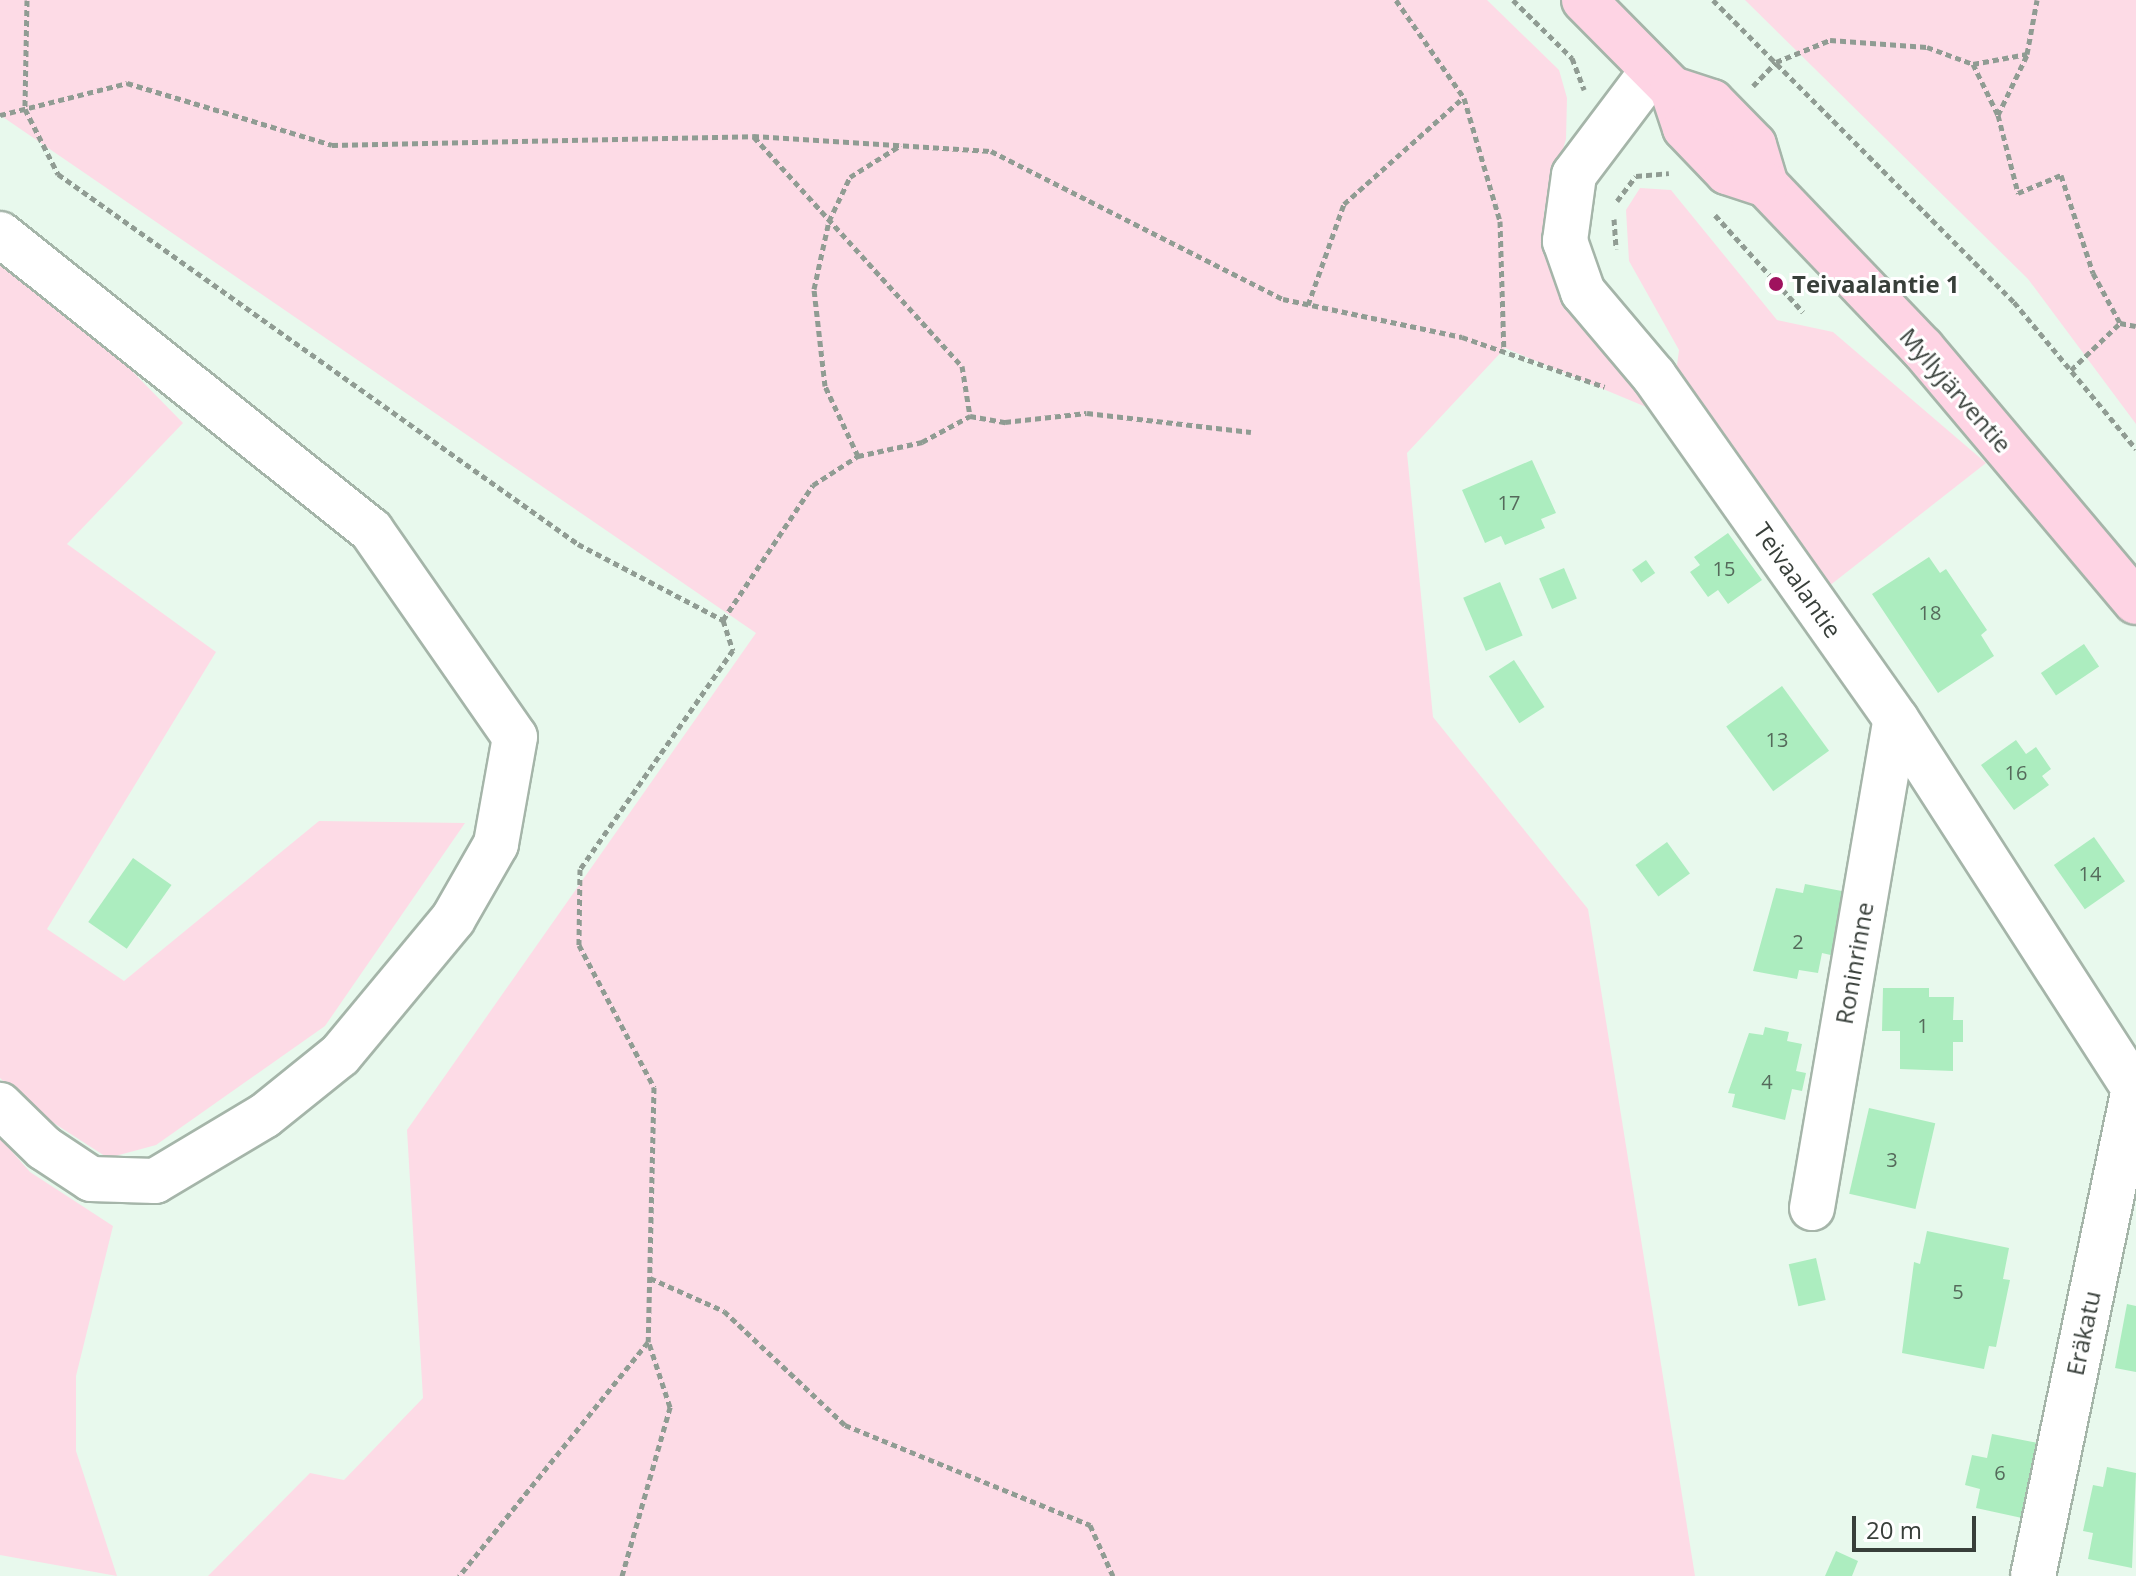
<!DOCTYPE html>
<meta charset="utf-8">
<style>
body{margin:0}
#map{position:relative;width:2136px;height:1576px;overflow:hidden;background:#e8f9ed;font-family:"Open Sans",sans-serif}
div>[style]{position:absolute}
.green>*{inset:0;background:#fddbe6}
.building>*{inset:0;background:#acedbf;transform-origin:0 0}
.path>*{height:5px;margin-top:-2.5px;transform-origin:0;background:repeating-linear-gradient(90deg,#909c93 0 6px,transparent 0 10px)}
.roads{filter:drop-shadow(2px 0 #a5b5a9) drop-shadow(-2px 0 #a5b5a9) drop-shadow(0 2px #a5b5a9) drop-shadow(0 -2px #a5b5a9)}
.minor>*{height:44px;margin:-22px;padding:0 22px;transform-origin:22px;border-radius:22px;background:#fff}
.major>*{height:44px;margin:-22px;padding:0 22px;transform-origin:22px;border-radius:22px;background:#fed4e4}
.dots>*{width:22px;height:22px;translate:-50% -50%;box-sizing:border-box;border:4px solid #fff;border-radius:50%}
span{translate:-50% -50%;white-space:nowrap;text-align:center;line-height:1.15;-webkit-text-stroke:6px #fff;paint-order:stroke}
.number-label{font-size:20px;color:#556a5b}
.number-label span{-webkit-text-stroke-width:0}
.poi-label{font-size:24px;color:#383f3a;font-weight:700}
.left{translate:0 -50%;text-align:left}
.street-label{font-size:24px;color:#383f3a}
.scale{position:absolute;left:1852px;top:1516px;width:124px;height:36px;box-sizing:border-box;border:4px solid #383f3a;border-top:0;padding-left:10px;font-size:24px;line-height:28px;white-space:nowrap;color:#383f3a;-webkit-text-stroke:6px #fff;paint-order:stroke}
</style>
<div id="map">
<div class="green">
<i style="clip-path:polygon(0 0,1487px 0,1559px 70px,1567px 98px,1566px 139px,1544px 211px,1547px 249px,1569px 313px,1651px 409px,1505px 348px,1407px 453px,1433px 717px,1588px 909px,1695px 1576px,208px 1576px,310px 1473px,344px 1480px,423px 1398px,407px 1130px,756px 633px,0 115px)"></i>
<i style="clip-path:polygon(1745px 0,2136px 0,2136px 424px,2028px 279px)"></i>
<i style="clip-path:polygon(1640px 188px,1671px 190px,1777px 320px,1833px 332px,1986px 463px,1824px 590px,1676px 373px,1679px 350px,1629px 261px,1626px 210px)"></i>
<i style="clip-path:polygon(0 258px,78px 316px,183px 423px,67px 544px,216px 652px,47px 929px,124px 981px,319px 821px,465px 823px,325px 1026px,156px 1145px,108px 1158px,35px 1111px,0 1078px)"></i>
<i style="clip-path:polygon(0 1138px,30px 1172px,113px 1226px,76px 1376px,76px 1451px,117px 1576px,0 1555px)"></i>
</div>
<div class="building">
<i style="clip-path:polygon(1532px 460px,1556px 513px,1541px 519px,1545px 528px,1505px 545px,1501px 536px,1485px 543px,1462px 490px)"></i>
<i style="clip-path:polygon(1728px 533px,1762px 580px,1728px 604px,1718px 590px,1708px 597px,1690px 572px,1700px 565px,1694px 557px)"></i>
<i style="clip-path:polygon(1929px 557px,1940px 573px,1946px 569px,1987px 630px,1981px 635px,1994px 656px,1938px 693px,1872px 594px)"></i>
<i style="left:1646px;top:560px;width:16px;height:17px;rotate:55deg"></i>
<i style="left:1564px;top:568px;width:33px;height:27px;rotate:67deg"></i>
<i style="left:1500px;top:582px;width:58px;height:40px;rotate:67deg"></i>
<i style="left:2084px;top:644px;width:27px;height:52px;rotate:56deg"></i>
<i style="left:1514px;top:660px;width:56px;height:30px;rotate:57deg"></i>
<i style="left:1782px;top:686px;width:80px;height:69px;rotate:54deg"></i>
<i style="clip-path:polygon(2016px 740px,2026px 754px,2036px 747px,2051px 769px,2042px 776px,2049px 785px,2014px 810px,1981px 765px)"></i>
<i style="left:2094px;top:837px;width:54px;height:49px;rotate:55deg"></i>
<i style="left:1667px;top:842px;width:39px;height:39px;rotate:54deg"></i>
<i style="left:133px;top:858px;width:47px;height:78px;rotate:35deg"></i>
<i style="clip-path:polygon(1805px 884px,1847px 892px,1835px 956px,1822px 953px,1818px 973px,1799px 970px,1797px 979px,1753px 971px,1776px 888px,1803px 893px)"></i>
<i style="clip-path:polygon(1883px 988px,1929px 988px,1929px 997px,1954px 997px,1953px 1020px,1963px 1020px,1963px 1042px,1953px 1042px,1953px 1071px,1900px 1069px,1900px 1031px,1882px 1031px)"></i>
<i style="clip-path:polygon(1765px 1027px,1789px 1032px,1787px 1041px,1802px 1044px,1796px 1071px,1806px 1073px,1802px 1091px,1792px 1089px,1785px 1120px,1732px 1107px,1735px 1094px,1728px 1093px,1749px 1033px,1763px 1035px)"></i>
<i style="left:1869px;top:1108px;width:68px;height:88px;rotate:13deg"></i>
<i style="clip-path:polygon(1927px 1231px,2009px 1248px,2003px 1279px,2010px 1280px,1996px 1347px,1989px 1346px,1984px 1369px,1902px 1353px,1914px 1262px,1920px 1264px)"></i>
<i style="left:1816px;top:1258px;width:43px;height:28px;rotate:77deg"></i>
<i style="clip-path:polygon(2127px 1304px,2136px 1306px,2136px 1372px,2115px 1368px)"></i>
<i style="clip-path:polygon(1992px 1434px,2038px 1443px,2022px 1518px,1976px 1508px,1980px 1489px,1965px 1485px,1972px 1455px,1987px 1458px)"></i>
<i style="clip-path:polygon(2107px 1467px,2136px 1473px,2132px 1568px,2088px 1559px,2093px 1533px,2083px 1531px,2093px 1485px,2103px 1487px)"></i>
<i style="clip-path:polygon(1836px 1551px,1858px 1561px,1852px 1576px,1825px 1576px)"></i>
</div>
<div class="path">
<i style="left:27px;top:0;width:109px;rotate:91.1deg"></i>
<i style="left:25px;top:109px;width:73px;rotate:63.1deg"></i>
<i style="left:58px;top:174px;width:638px;rotate:35.43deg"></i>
<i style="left:578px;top:544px;width:164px;rotate:27.7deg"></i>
<i style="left:723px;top:620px;width:32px;rotate:72deg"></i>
<i style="left:733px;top:650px;width:267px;rotate:124.9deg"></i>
<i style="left:580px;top:869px;width:76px;rotate:90.8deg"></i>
<i style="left:579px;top:945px;width:161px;rotate:62.2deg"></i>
<i style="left:654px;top:1087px;width:255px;rotate:91.3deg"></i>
<i style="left:648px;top:1342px;width:301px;rotate:128.9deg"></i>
<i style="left:1396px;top:0;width:119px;rotate:55.2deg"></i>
<i style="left:1464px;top:98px;width:128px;rotate:73.7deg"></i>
<i style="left:1500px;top:221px;width:131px;rotate:88.3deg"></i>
<i style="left:1513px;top:0;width:83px;rotate:44.5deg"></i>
<i style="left:1572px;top:58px;width:34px;rotate:69deg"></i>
<i style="left:1713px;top:0;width:426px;rotate:45.1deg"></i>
<i style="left:2014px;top:302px;width:191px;rotate:50.3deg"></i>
<i style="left:1973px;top:64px;width:57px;rotate:63.9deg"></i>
<i style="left:1998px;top:115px;width:67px;rotate:-64.2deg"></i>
<i style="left:1753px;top:86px;width:33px;rotate:-46deg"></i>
<i style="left:1776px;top:62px;width:58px;rotate:-22.2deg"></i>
<i style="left:1830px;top:40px;width:97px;rotate:4.1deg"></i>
<i style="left:1927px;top:47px;width:49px;rotate:20.3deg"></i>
<i style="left:1973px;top:64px;width:55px;rotate:-10.5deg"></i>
<i style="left:2027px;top:54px;width:55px;rotate:-79.5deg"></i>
<i style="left:0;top:115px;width:131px;rotate:-14.1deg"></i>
<i style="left:127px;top:83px;width:214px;rotate:16.8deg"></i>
<i style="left:332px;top:145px;width:421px;rotate:-1.2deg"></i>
<i style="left:753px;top:136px;width:238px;rotate:3.6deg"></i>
<i style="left:991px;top:151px;width:327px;rotate:26.9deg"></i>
<i style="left:1283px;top:299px;width:183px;rotate:12deg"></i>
<i style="left:1462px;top:337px;width:151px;rotate:19.3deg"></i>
<i style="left:1998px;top:115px;width:81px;rotate:75.6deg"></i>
<i style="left:2018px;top:193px;width:47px;rotate:-22.7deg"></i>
<i style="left:2061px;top:175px;width:103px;rotate:71.9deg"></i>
<i style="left:2093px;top:273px;width:57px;rotate:61.6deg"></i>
<i style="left:754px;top:137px;width:309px;rotate:47.8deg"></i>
<i style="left:962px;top:366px;width:51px;rotate:80.9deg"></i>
<i style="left:1617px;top:201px;width:31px;rotate:-53deg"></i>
<i style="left:1636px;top:176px;width:33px;rotate:-5deg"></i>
<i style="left:1715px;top:215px;width:131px;rotate:47.8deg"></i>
<i style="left:1614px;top:219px;width:30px;rotate:86deg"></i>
<i style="left:1308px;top:305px;width:107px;rotate:-70.4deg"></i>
<i style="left:1344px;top:204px;width:159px;rotate:-41.7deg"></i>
<i style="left:2071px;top:370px;width:68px;rotate:-43.8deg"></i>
<i style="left:2120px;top:323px;width:16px;rotate:11deg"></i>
<i style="left:858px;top:456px;width:77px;rotate:-115.2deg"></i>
<i style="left:825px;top:386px;width:98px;rotate:-96.5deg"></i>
<i style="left:814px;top:289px;width:70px;rotate:-77.6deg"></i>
<i style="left:829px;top:221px;width:49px;rotate:-64.5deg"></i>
<i style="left:850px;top:177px;width:60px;rotate:-32.1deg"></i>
<i style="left:723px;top:620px;width:162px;rotate:-56.3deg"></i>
<i style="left:813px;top:485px;width:54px;rotate:-32.8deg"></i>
<i style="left:858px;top:456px;width:66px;rotate:-12.3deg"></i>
<i style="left:922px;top:442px;width:55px;rotate:-28.4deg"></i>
<i style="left:970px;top:416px;width:36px;rotate:10deg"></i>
<i style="left:1005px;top:422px;width:82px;rotate:-6.3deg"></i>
<i style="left:1087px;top:413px;width:165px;rotate:6.6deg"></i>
<i style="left:650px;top:1278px;width:81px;rotate:24deg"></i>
<i style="left:724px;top:1311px;width:166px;rotate:43.3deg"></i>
<i style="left:845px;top:1425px;width:265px;rotate:22.2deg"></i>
<i style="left:1090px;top:1525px;width:56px;rotate:65.7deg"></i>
<i style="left:622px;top:1576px;width:176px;rotate:-74.1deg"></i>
<i style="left:670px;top:1407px;width:67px;rotate:-108.2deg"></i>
</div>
<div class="roads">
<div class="minor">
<i style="left:1653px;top:70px;width:131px;rotate:127deg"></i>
<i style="left:1574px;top:175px;width:67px;rotate:97.8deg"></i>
<i style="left:1565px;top:241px;width:54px;rotate:70.6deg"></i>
<i style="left:1583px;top:292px;width:110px;rotate:49.8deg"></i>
<i style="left:1654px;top:376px;width:420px;rotate:54.8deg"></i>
<i style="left:1896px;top:719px;width:444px;rotate:57.2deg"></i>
<i style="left:0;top:234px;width:475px;rotate:38.6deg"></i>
<i style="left:371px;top:530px;width:252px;rotate:55.2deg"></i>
<i style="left:515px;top:737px;width:109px;rotate:100.1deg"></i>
<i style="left:496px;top:844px;width:86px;rotate:119.8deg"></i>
<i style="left:453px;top:919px;width:177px;rotate:129.7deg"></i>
<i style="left:340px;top:1055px;width:97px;rotate:141.2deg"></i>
<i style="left:264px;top:1116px;width:127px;rotate:149.2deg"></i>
<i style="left:155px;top:1181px;width:64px;rotate:-178.2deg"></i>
<i style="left:91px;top:1179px;width:56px;rotate:-146.6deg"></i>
<i style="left:44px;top:1148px;width:62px;rotate:-135.7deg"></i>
<i style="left:1812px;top:1208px;width:496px;rotate:-80.3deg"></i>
<i style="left:2033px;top:1576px;width:497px;rotate:-78.3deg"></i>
</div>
<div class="major">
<i style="left:1584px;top:0;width:125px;rotate:45.3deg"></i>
<i style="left:1672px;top:89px;width:42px;rotate:18deg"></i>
<i style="left:1712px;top:102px;width:60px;rotate:45.7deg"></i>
<i style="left:1754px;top:145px;width:42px;rotate:73.3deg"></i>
<i style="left:1766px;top:185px;width:226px;rotate:46.3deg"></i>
<i style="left:1922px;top:348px;width:332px;rotate:49.9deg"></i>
<i style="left:1672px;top:89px;width:41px;rotate:71.6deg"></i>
<i style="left:1685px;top:128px;width:61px;rotate:46.3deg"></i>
<i style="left:1727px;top:172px;width:41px;rotate:18.4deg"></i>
</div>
</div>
<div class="dots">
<i style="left:1776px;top:284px;background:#9f125e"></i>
</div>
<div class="number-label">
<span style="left:1509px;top:502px">17</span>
<span style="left:1724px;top:568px">15</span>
<span style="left:1930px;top:612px">18</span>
<span style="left:1777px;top:739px">13</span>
<span style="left:2016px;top:772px">16</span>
<span style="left:2090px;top:873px">14</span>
<span style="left:1798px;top:941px">2</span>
<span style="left:1923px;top:1025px">1</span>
<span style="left:1767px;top:1081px">4</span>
<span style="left:1892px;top:1159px">3</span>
<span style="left:1958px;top:1291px">5</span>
<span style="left:2000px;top:1472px">6</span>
</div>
<div class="poi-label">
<span class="left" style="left:1792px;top:284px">Teivaalantie 1</span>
</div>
<div class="street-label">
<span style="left:1956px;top:390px;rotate:49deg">Myllyjärventie</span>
<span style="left:1798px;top:580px;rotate:55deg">Teivaalantie</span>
<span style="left:1854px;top:963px;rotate:-80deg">Roninrinne</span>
<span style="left:2083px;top:1333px;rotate:-78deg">Eräkatu</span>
</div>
<div class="scale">20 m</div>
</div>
